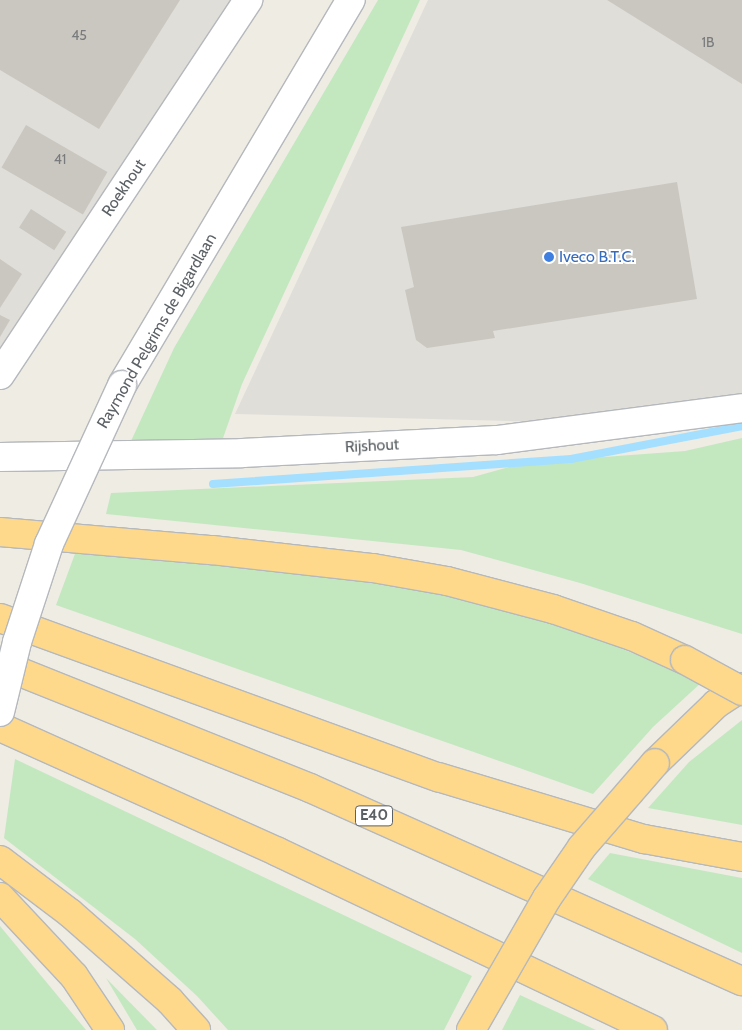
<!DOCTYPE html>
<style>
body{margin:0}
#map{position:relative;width:742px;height:1030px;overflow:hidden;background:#efece4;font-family:Cabin,sans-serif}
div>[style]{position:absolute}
.industrial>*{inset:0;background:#e0ded9}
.green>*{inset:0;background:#c3e8c0}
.stream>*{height:8px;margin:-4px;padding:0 4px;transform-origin:4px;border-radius:4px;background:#a4dfff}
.building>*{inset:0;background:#cac7c1;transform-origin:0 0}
.roads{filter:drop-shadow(1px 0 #b5b8bc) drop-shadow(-1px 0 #b5b8bc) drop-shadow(0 1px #b5b8bc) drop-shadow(0 -1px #b5b8bc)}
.street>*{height:28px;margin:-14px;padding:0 14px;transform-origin:14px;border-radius:14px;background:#fff}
.highway>*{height:28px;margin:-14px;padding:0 14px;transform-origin:14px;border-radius:14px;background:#ffd98b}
.bridges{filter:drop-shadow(1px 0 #b5b8bc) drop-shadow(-1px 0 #b5b8bc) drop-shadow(0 1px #b5b8bc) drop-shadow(0 -1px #b5b8bc)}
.street-bridge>*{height:28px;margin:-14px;padding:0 14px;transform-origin:14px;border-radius:14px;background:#fff}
.highway-bridge>*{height:28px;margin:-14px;padding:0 14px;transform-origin:14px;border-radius:14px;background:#ffd98b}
.dots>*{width:14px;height:14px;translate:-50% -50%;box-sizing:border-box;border:2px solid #fff;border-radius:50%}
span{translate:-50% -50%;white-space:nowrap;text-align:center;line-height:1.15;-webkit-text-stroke:4px #fff;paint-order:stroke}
.number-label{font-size:14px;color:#787a7c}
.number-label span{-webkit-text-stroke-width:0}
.shield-label span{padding:1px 4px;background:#fff;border:1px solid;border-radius:4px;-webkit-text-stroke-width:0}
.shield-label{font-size:15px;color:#5c6165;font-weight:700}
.street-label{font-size:16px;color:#5c6165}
.shop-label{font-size:16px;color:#366cbe}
.left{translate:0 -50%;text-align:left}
</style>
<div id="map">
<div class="industrial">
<i style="clip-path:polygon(0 0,232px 0,0 363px)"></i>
<i style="clip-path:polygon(428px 0,742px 0,742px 395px,584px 423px,235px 414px)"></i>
</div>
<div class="green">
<i style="clip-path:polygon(378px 0,420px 0,242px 384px,222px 441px,131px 441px,174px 348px)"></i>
<i style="clip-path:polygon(742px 438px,742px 634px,580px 583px,461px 550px,106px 514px,111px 493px,473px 477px,523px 463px,685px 451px)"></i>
<i style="clip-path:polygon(76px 551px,312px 574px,428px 591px,562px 624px,702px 682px,653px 727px,593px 794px,56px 605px)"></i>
<i style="clip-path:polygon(742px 720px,742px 825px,648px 808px,689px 762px)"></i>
<i style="clip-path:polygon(15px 759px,472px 976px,444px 1030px,228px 1030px,197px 996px,135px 939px,4px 838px)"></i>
<i style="clip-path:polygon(610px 853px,742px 878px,742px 953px,588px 879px)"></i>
<i style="clip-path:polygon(0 926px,86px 1030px,0 1030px)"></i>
<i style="clip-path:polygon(106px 978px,157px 1030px,137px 1030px)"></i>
<i style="clip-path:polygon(520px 995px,596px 1030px,502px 1030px)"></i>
</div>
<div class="stream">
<i style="left:213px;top:484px;width:359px;rotate:-4deg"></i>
<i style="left:571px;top:459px;width:174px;rotate:-10.9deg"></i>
</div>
<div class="building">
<i style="clip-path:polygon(0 0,180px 0,99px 129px,0 70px)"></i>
<i style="clip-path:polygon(607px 0,742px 0,742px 84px)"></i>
<i style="left:26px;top:125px;width:94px;height:49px;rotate:30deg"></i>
<i style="clip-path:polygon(677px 182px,697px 299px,493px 331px,495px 338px,427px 348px,416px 340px,405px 290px,414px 287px,401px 227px)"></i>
<i style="left:31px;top:209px;width:42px;height:22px;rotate:33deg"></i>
<i style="clip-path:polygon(0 259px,22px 274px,0 308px)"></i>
<i style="clip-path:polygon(0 315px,10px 320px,0 337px)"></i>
</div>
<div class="roads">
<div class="street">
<i style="left:0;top:375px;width:450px;rotate:-56.5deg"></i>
<i style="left:122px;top:385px;width:448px;rotate:-59.3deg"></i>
<i style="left:0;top:457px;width:242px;rotate:-0.9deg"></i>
<i style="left:242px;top:453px;width:255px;rotate:-2.9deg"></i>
<i style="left:497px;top:440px;width:247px;rotate:-7.4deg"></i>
</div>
<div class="highway">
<i style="left:0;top:532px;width:213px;rotate:4.9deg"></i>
<i style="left:212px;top:550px;width:162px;rotate:6.4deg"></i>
<i style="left:373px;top:568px;width:75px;rotate:10deg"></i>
<i style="left:447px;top:581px;width:110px;rotate:14.8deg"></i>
<i style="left:553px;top:609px;width:83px;rotate:18.9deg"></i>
<i style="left:632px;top:636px;width:58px;rotate:24.4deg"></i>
<i style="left:0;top:618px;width:466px;rotate:20deg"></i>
<i style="left:438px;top:777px;width:215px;rotate:16.8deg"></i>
<i style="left:644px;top:839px;width:100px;rotate:10.4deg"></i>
<i style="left:0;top:664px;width:334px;rotate:21.8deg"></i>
<i style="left:310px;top:788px;width:473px;rotate:24.1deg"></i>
<i style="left:0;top:727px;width:305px;rotate:24.2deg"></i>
<i style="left:278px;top:852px;width:415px;rotate:25.4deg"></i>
<i style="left:655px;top:763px;width:85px;rotate:-44deg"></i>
<i style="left:716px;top:704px;width:31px;rotate:-33deg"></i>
<i style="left:0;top:860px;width:88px;rotate:37.1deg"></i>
<i style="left:70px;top:913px;width:133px;rotate:41.3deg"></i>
<i style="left:170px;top:1001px;width:39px;rotate:48deg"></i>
<i style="left:0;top:897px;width:108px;rotate:46.9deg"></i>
<i style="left:74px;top:976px;width:65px;rotate:56.3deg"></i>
</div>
</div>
<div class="bridges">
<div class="street-bridge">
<i style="left:0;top:712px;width:72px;rotate:-76.3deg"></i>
<i style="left:17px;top:642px;width:103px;rotate:-71.9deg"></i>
<i style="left:49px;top:544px;width:175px;rotate:-65.3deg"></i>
</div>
<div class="highway-bridge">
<i style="left:685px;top:660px;width:65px;rotate:28.5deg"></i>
<i style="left:471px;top:1030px;width:152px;rotate:-60.1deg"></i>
<i style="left:547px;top:898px;width:62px;rotate:-55.5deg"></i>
<i style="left:582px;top:847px;width:111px;rotate:-49deg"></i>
</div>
</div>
<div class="dots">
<i style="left:549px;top:257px;background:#3f7fe0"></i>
</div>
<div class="number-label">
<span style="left:79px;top:35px">45</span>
<span style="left:708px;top:42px">1B</span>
<span style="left:60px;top:159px">41</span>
</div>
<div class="shield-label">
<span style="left:374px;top:816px">E40</span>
</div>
<div class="street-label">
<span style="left:124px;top:188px;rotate:-56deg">Roekhout</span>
<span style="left:157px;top:331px;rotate:-60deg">Raymond Pelgrims de Bigardlaan</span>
<span style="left:372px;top:446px;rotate:-3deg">Rijshout</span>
</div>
<div class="shop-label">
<span class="left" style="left:559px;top:257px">Iveco B.T.C.</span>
</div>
</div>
